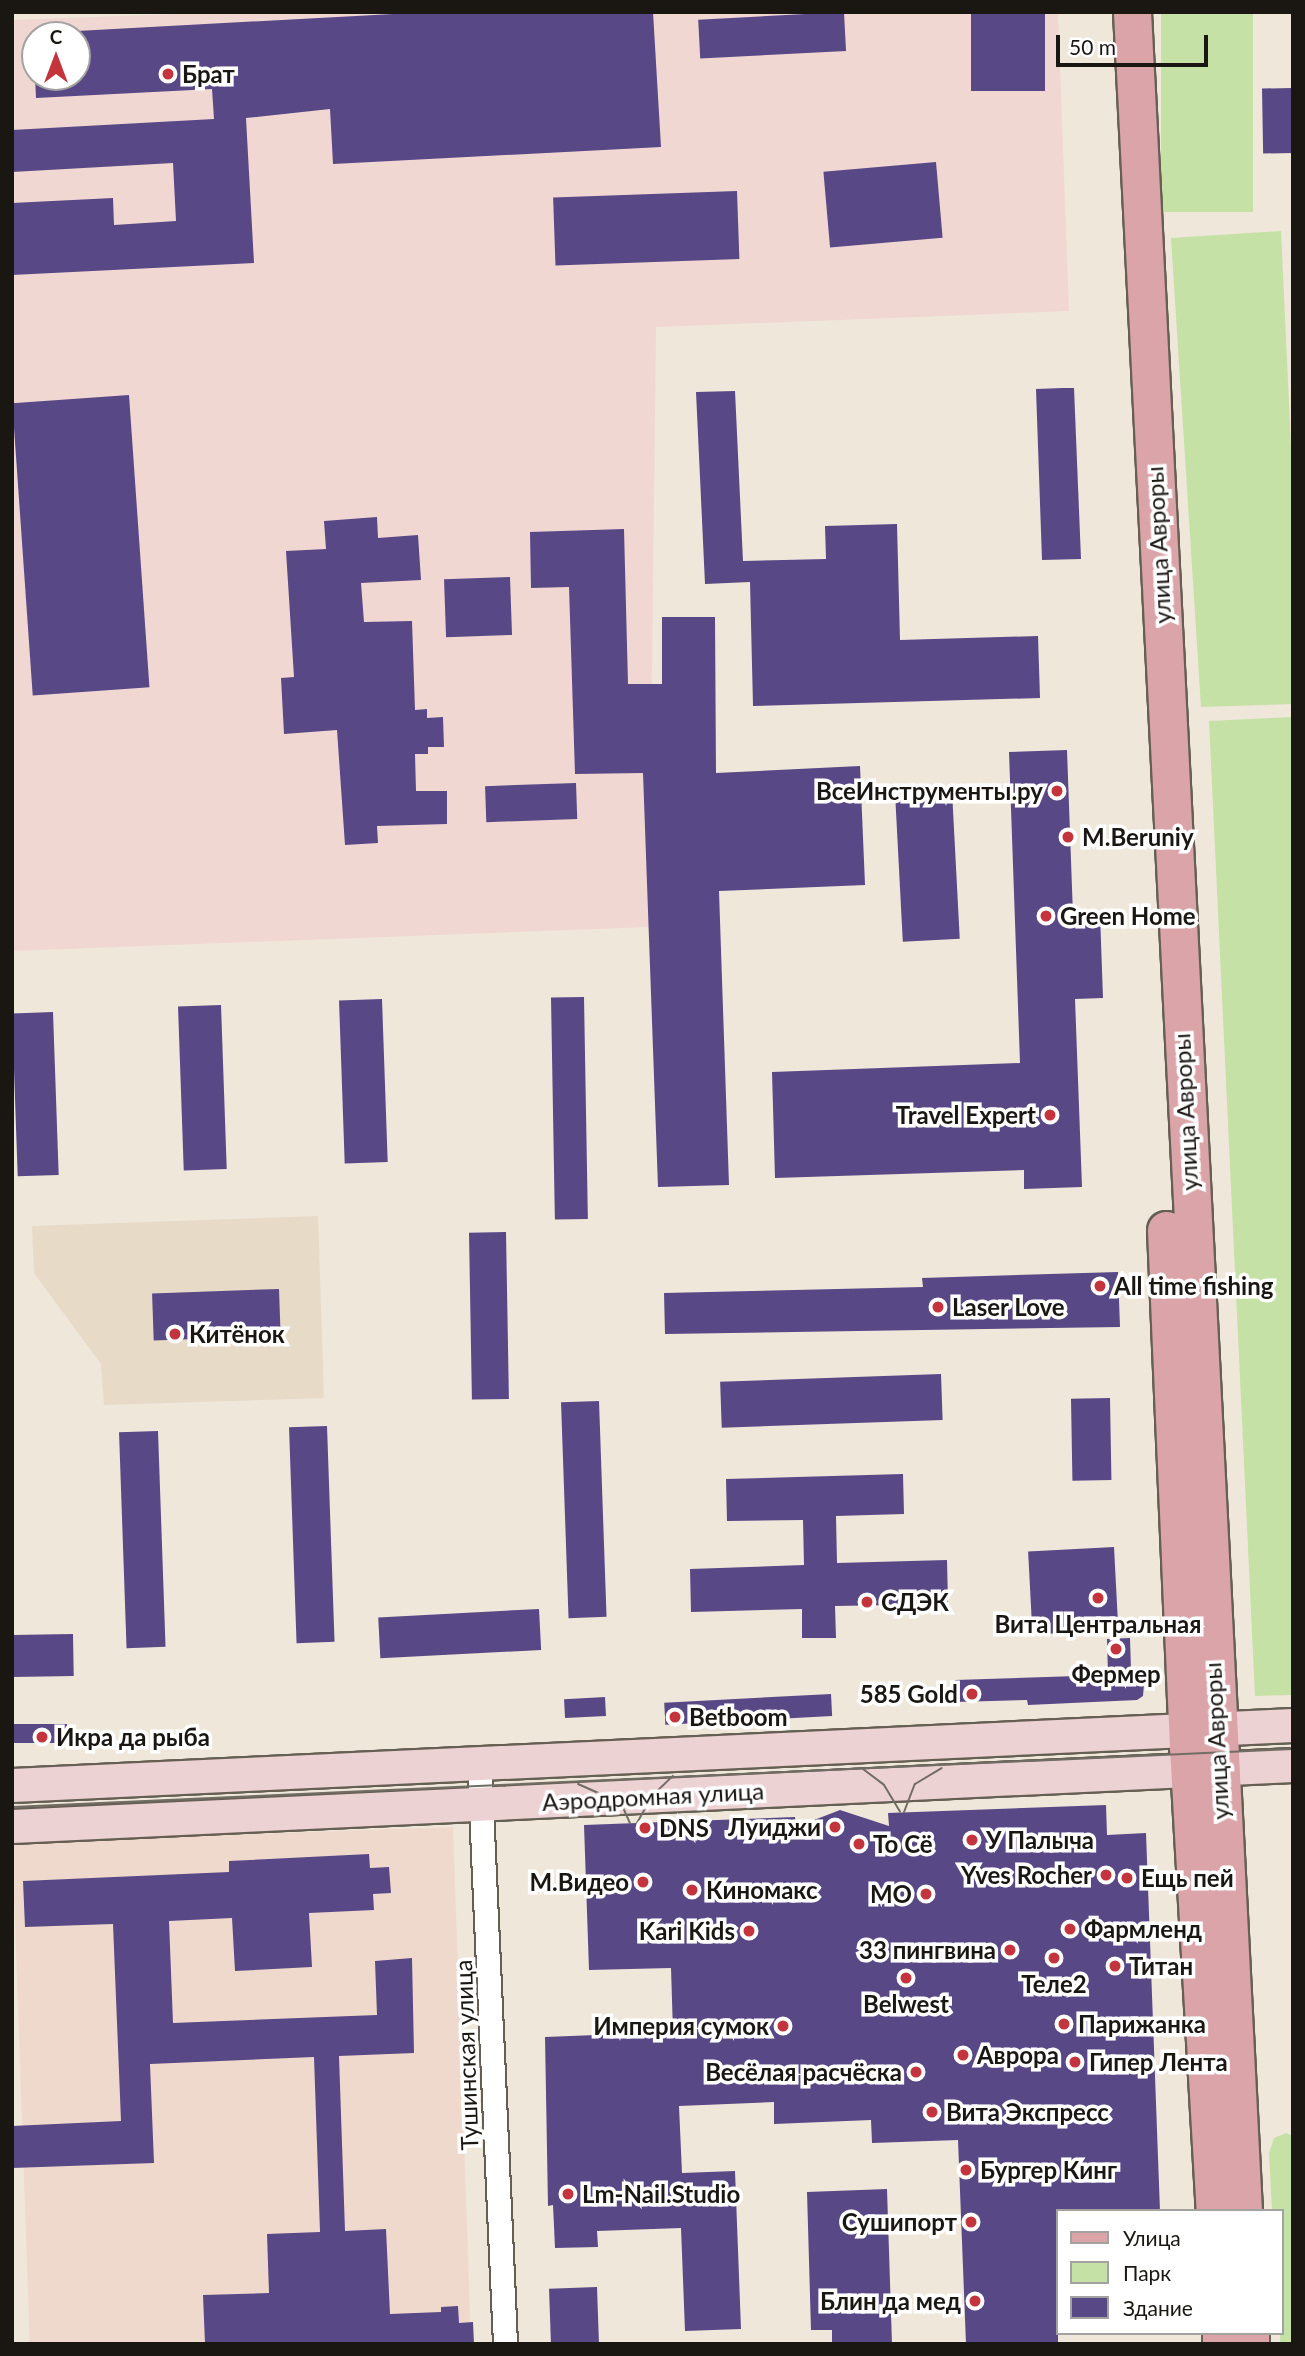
<!DOCTYPE html>
<meta charset="utf-8">
<style>
body{margin:0}
#map{position:relative;width:1305px;height:2356px;overflow:hidden;background:#efe7da;font-family:Lato,sans-serif}
div>[style]{position:absolute}
.built>*{inset:0;background:#e7dac7}
.industrial>*{inset:0;background:#f1d7d2}
.medical>*{inset:0;background:#efd9cc;transform-origin:0 0}
.green>*{inset:0;background:#c5e1a6;transform-origin:0 0}
.building>*{inset:0;background:#584886;transform-origin:0 0}
.roads{filter:drop-shadow(2px 0 #665f54) drop-shadow(-2px 0 #665f54) drop-shadow(0 2px #665f54) drop-shadow(0 -2px #665f54)}
.street>*{height:23px;margin:-11.5px;padding:0 11.5px;transform-origin:11.5px;border-radius:11.5px;background:#fff}
.secondary>*{height:33px;margin:-16.5px;padding:0 16.5px;transform-origin:16.5px;border-radius:16.5px;background:#edd2d4}
.primary>*{height:37px;margin:-18.5px;padding:0 18.5px;transform-origin:18.5px;border-radius:18.5px;background:#daa4a9}
.tram>*{height:2px;margin:-1px;padding:0 1px;transform-origin:1px;border-radius:1px;background:#716c64}
.dots>*{width:19px;height:19px;translate:-50% -50%;box-sizing:border-box;border:4px solid #fff;border-radius:50%}
span{translate:-50% -50%;white-space:nowrap;text-align:center;line-height:1.15;-webkit-text-stroke:7px #fff;paint-order:stroke}
.poi-label{font-size:24px;color:#1a1713;font-weight:700}
.left{translate:0 -50%;text-align:left}
.right{translate:-100% -50%;text-align:right}
.street-label{font-size:24px;color:#1a1713}
.frame{position:absolute;inset:0;border:14px solid #1a1713;pointer-events:none}
.legend{position:absolute;left:1056px;top:2209px;width:228px;height:126px;box-sizing:border-box;background:#fff;border:2px solid #a3a2a1;margin:0;padding:9px 12px;list-style:none;font-size:21px;color:#1a1713}
.legend li{display:flex;align-items:center;gap:14px;height:35px}
.legend b{width:35px;border:2px solid #a3a2a1}
.north{position:absolute;left:21px;top:21px;width:70px;height:70px;box-sizing:border-box;background:#fff;border:2px solid #a3a2a1;border-radius:50%;rotate:0deg;font-size:19px;font-weight:700;line-height:28px;text-align:center;color:#1a1713}
.north::after{content:'';display:block;margin:auto;width:24px;height:32px;background:#c3343c;clip-path:polygon(50% 0,100% 100%,50% 72%,0 100%)}
.scale{position:absolute;left:1056px;top:35px;width:152px;height:32px;box-sizing:border-box;border:4px solid #1a1713;border-top:0;padding-left:9px;font-size:21px;line-height:24px;white-space:nowrap;color:#1a1713;-webkit-text-stroke:5px #fff;paint-order:stroke}
</style>
<div id="map">
<div class="built">
<i style="clip-path:polygon(318px 1216px,324px 1398px,104px 1405px,101px 1364px,34px 1273px,32px 1226px)"></i>
</div>
<div class="industrial">
<i style="clip-path:polygon(evenodd,227px 12px,1058px 12px,1069px 311px,656px 327px,649px 927px,12px 951px,12px 20px,227px 12px,35px 35px,77px 35px,77px 77px,35px 77px,35px 35px)"></i>
</div>
<div class="medical">
<i style="left:453px;top:1827px;width:517px;height:441px;rotate:88deg"></i>
</div>
<div class="green">
<i style="left:1161px;top:12px;width:92px;height:200px"></i>
<i style="clip-path:polygon(1281px 231px,1293px 490px,1293px 704px,1201px 707px,1171px 238px)"></i>
<i style="clip-path:polygon(1293px 717px,1293px 1695px,1255px 1696px,1209px 721px)"></i>
<i style="clip-path:polygon(1286px 2133px,1293px 2136px,1293px 2344px,1280px 2344px,1282px 2211px,1272px 2211px,1269px 2153px,1274px 2138px)"></i>
</div>
<div class="building">
<i style="clip-path:polygon(430px 12px,653px 12px,661px 147px,333px 164px,330px 109px,246px 118px,254px 263px,12px 275px,12px 203px,113px 198px,114px 225px,176px 221px,173px 163px,12px 172px,12px 130px,214px 119px,212px 89px,36px 98px,35px 77px,77px 77px,77px 31px)"></i>
<i style="left:844px;top:12px;width:39px;height:146px;rotate:87deg"></i>
<i style="left:971px;top:12px;width:74px;height:79px"></i>
<i style="left:1292px;top:88px;width:65px;height:30px;rotate:89deg"></i>
<i style="left:936px;top:162px;width:76px;height:113px;rotate:85deg"></i>
<i style="left:737px;top:191px;width:68px;height:184px;rotate:88deg"></i>
<i style="clip-path:polygon(1063px 388px,1074px 388px,1081px 559px,1042px 560px,1036px 389px)"></i>
<i style="clip-path:polygon(735px 391px,743px 561px,826px 559px,825px 526px,897px 524px,900px 640px,1038px 636px,1040px 698px,753px 706px,750px 582px,705px 584px,696px 392px)"></i>
<i style="left:129px;top:395px;width:293px;height:117px;rotate:86deg"></i>
<i style="clip-path:polygon(377px 517px,378px 538px,418px 535px,421px 580px,361px 583px,364px 622px,412px 621px,415px 710px,427px 709px,427px 718px,443px 717px,444px 747px,428px 747px,428px 754px,415px 754px,416px 791px,447px 791px,447px 824px,377px 826px,378px 843px,345px 845px,337px 730px,284px 734px,281px 678px,294px 677px,286px 551px,326px 549px,324px 521px)"></i>
<i style="clip-path:polygon(624px 529px,628px 684px,662px 684px,662px 617px,715px 617px,716px 773px,860px 766px,865px 885px,719px 891px,729px 1185px,658px 1187px,643px 773px,575px 774px,569px 587px,531px 588px,530px 532px)"></i>
<i style="left:510px;top:577px;width:58px;height:66px;rotate:88deg"></i>
<i style="clip-path:polygon(1067px 750px,1073px 915px,1100px 914px,1103px 998px,1075px 999px,1082px 1187px,1024px 1189px,1024px 1170px,775px 1178px,772px 1072px,1020px 1063px,1009px 752px)"></i>
<i style="left:576px;top:783px;width:36px;height:91px;rotate:88deg"></i>
<i style="left:952px;top:791px;width:148px;height:57px;rotate:87deg"></i>
<i style="left:584px;top:997px;width:222px;height:33px;rotate:89deg"></i>
<i style="left:382px;top:999px;width:163px;height:43px;rotate:88deg"></i>
<i style="left:221px;top:1005px;width:164px;height:43px;rotate:88deg"></i>
<i style="left:53px;top:1012px;width:163px;height:41px;rotate:88deg"></i>
<i style="left:506px;top:1232px;width:167px;height:37px;rotate:89deg"></i>
<i style="clip-path:polygon(1118px 1272px,1120px 1327px,665px 1334px,664px 1293px,923px 1287px,922px 1278px)"></i>
<i style="left:279px;top:1289px;width:47px;height:127px;rotate:88deg"></i>
<i style="left:941px;top:1374px;width:46px;height:221px;rotate:88deg"></i>
<i style="left:1110px;top:1398px;width:82px;height:39px;rotate:89deg"></i>
<i style="left:599px;top:1401px;width:216px;height:38px;rotate:88deg"></i>
<i style="left:327px;top:1426px;width:216px;height:38px;rotate:88deg"></i>
<i style="left:158px;top:1431px;width:216px;height:39px;rotate:88deg"></i>
<i style="clip-path:polygon(903px 1474px,904px 1514px,836px 1516px,837px 1563px,947px 1560px,948px 1604px,835px 1606px,836px 1638px,802px 1638px,802px 1609px,691px 1612px,690px 1569px,804px 1565px,803px 1520px,727px 1521px,726px 1479px)"></i>
<i style="left:1114px;top:1547px;width:83px;height:86px;rotate:87deg"></i>
<i style="left:539px;top:1609px;width:41px;height:161px;rotate:87deg"></i>
<i style="left:73px;top:1634px;width:42px;height:61px;rotate:89deg"></i>
<i style="clip-path:polygon(1130px 1638px,1131px 1670px,1144px 1684px,1143px 1696px,1137px 1700px,1028px 1705px,1027px 1700px,955px 1702px,955px 1680px,1108px 1675px,1107px 1639px)"></i>
<i style="left:831px;top:1694px;width:22px;height:167px;rotate:87deg"></i>
<i style="left:605px;top:1697px;width:19px;height:41px;rotate:87deg"></i>
<i style="left:67px;top:1724px;width:19px;height:55px;rotate:90deg"></i>
<i style="clip-path:polygon(1106px 1805px,1107px 1835px,1146px 1833px,1160px 2211px,1058px 2211px,1058px 2344px,966px 2344px,958px 2140px,872px 2143px,871px 2120px,774px 2124px,774px 2102px,679px 2106px,682px 2173px,735px 2171px,741px 2329px,685px 2331px,681px 2228px,597px 2231px,598px 2247px,555px 2248px,553px 2205px,548px 2206px,545px 2037px,673px 2032px,671px 1968px,589px 1970px,584px 1825px,795px 1817px,796px 1827px,840px 1810px,889px 1826px,888px 1813px)"></i>
<i style="clip-path:polygon(369px 1854px,370px 1868px,389px 1867px,391px 1893px,373px 1894px,374px 1910px,309px 1913px,312px 1967px,235px 1971px,232px 1918px,169px 1921px,173px 2023px,377px 2015px,375px 1961px,412px 1958px,414px 2053px,339px 2056px,345px 2231px,386px 2229px,390px 2314px,441px 2312px,441px 2307px,458px 2306px,459px 2323px,473px 2322px,474px 2344px,205px 2344px,203px 2295px,269px 2293px,267px 2234px,320px 2232px,314px 2057px,150px 2064px,154px 2163px,12px 2168px,12px 2126px,121px 2121px,113px 1924px,25px 1927px,23px 1881px,229px 1872px,229px 1861px)"></i>
<i style="clip-path:polygon(887px 2189px,892px 2344px,832px 2344px,832px 2330px,811px 2330px,807px 2192px)"></i>
<i style="left:597px;top:2287px;width:57px;height:48px;rotate:88deg"></i>
</div>
<div class="roads">
<div class="street">
<i style="left:479px;top:1764px;width:581px;rotate:87.43deg"></i>
</div>
<div class="secondary">
<i style="left:12px;top:1785px;width:1282px;rotate:-2.68deg"></i>
<i style="left:12px;top:1826px;width:1282px;rotate:-2.73deg"></i>
</div>
<div class="primary">
<i style="left:1132px;top:12px;width:2202px;rotate:87.11deg"></i>
<i style="left:1166px;top:1230px;width:517px;rotate:87.56deg"></i>
<i style="left:1188px;top:1747px;width:465px;rotate:86.7deg"></i>
<i style="left:1221px;top:2333px;width:11px;rotate:90deg"></i>
<i style="left:1250px;top:2333px;width:11px;rotate:90deg"></i>
</div>
</div>
<div class="tram">
<i style="left:863px;top:1769px;width:26px;rotate:37deg"></i>
<i style="left:884px;top:1785px;width:31px;rotate:59deg"></i>
<i style="left:578px;top:1784px;width:47px;rotate:23.8deg"></i>
<i style="left:621px;top:1803px;width:22px;rotate:66deg"></i>
<i style="left:12px;top:1807px;width:1282px;rotate:-2.59deg"></i>
<i style="left:904px;top:1812px;width:30px;rotate:-69deg"></i>
<i style="left:915px;top:1784px;width:31px;rotate:-31deg"></i>
<i style="left:637px;top:1823px;width:31px;rotate:-61deg"></i>
<i style="left:652px;top:1796px;width:29px;rotate:-44deg"></i>
</div>
<div class="dots">
<i style="left:168px;top:74px;background:#c3343c"></i>
<i style="left:1057px;top:791px;background:#c3343c"></i>
<i style="left:1068px;top:837px;background:#c3343c"></i>
<i style="left:1046px;top:916px;background:#c3343c"></i>
<i style="left:1050px;top:1115px;background:#c3343c"></i>
<i style="left:1100px;top:1286px;background:#c3343c"></i>
<i style="left:938px;top:1307px;background:#c3343c"></i>
<i style="left:175px;top:1334px;background:#c3343c"></i>
<i style="left:1098px;top:1598px;background:#c3343c"></i>
<i style="left:867px;top:1602px;background:#c3343c"></i>
<i style="left:1116px;top:1649px;background:#c3343c"></i>
<i style="left:972px;top:1694px;background:#c3343c"></i>
<i style="left:675px;top:1717px;background:#c3343c"></i>
<i style="left:42px;top:1737px;background:#c3343c"></i>
<i style="left:835px;top:1827px;background:#c3343c"></i>
<i style="left:645px;top:1828px;background:#c3343c"></i>
<i style="left:972px;top:1840px;background:#c3343c"></i>
<i style="left:859px;top:1844px;background:#c3343c"></i>
<i style="left:1106px;top:1875px;background:#c3343c"></i>
<i style="left:1127px;top:1878px;background:#c3343c"></i>
<i style="left:643px;top:1882px;background:#c3343c"></i>
<i style="left:692px;top:1890px;background:#c3343c"></i>
<i style="left:926px;top:1894px;background:#c3343c"></i>
<i style="left:1070px;top:1929px;background:#c3343c"></i>
<i style="left:749px;top:1931px;background:#c3343c"></i>
<i style="left:1010px;top:1950px;background:#c3343c"></i>
<i style="left:1054px;top:1958px;background:#c3343c"></i>
<i style="left:1115px;top:1966px;background:#c3343c"></i>
<i style="left:906px;top:1978px;background:#c3343c"></i>
<i style="left:1064px;top:2024px;background:#c3343c"></i>
<i style="left:783px;top:2026px;background:#c3343c"></i>
<i style="left:963px;top:2055px;background:#c3343c"></i>
<i style="left:1075px;top:2062px;background:#c3343c"></i>
<i style="left:916px;top:2072px;background:#c3343c"></i>
<i style="left:932px;top:2112px;background:#c3343c"></i>
<i style="left:966px;top:2170px;background:#c3343c"></i>
<i style="left:568px;top:2194px;background:#c3343c"></i>
<i style="left:971px;top:2222px;background:#c3343c"></i>
<i style="left:975px;top:2301px;background:#c3343c"></i>
</div>
<div class="poi-label">
<span class="left" style="left:182px;top:74px">Брат</span>
<span class="right" style="left:1043px;top:791px">ВсеИнструменты.ру</span>
<span class="left" style="left:1082px;top:837px">M.Beruniy</span>
<span class="left" style="left:1060px;top:916px">Green Home</span>
<span class="right" style="left:1036px;top:1115px">Travel Expert</span>
<span class="left" style="left:1114px;top:1286px">All time fishing</span>
<span class="left" style="left:952px;top:1307px">Laser Love</span>
<span class="left" style="left:189px;top:1334px">Китёнок</span>
<span class="left" style="left:881px;top:1602px">СДЭК</span>
<span style="left:1098px;top:1624px">Вита Центральная</span>
<span style="left:1116px;top:1674px">Фермер</span>
<span class="right" style="left:958px;top:1694px">585 Gold</span>
<span class="left" style="left:689px;top:1717px">Betboom</span>
<span class="left" style="left:56px;top:1737px">Икра да рыба</span>
<span class="right" style="left:821px;top:1827px">Луиджи</span>
<span class="left" style="left:659px;top:1828px">DNS</span>
<span class="left" style="left:986px;top:1840px">У Палыча</span>
<span class="left" style="left:873px;top:1844px">То Сё</span>
<span class="right" style="left:1092px;top:1875px">Yves Rocher</span>
<span class="left" style="left:1141px;top:1878px">Ещь пей</span>
<span class="right" style="left:629px;top:1882px">М.Видео</span>
<span class="left" style="left:706px;top:1890px">Киномакс</span>
<span class="right" style="left:912px;top:1894px">MO</span>
<span class="left" style="left:1084px;top:1929px">Фармленд</span>
<span class="right" style="left:735px;top:1931px">Kari Kids</span>
<span class="right" style="left:996px;top:1950px">33 пингвина</span>
<span class="left" style="left:1129px;top:1966px">Титан</span>
<span style="left:1054px;top:1984px">Теле2</span>
<span style="left:906px;top:2004px">Belwest</span>
<span class="left" style="left:1078px;top:2024px">Парижанка</span>
<span class="right" style="left:769px;top:2026px">Империя сумок</span>
<span class="left" style="left:977px;top:2055px">Аврора</span>
<span class="left" style="left:1089px;top:2062px">Гипер Лента</span>
<span class="right" style="left:902px;top:2072px">Весёлая расчёска</span>
<span class="left" style="left:946px;top:2112px">Вита Экспресс</span>
<span class="left" style="left:980px;top:2170px">Бургер Кинг</span>
<span class="left" style="left:582px;top:2194px">Lm-Nail.Studio</span>
<span class="right" style="left:957px;top:2222px">Сушипорт</span>
<span class="right" style="left:961px;top:2301px">Блин да мед</span>
</div>
<div class="street-label">
<span style="left:1158px;top:545px;rotate:-93deg">улица Авроры</span>
<span style="left:1185px;top:1112px;rotate:-93deg">улица Авроры</span>
<span style="left:1216px;top:1741px;rotate:-93deg">улица Авроры</span>
<span style="left:653px;top:1796px;rotate:-3deg">Аэродромная улица</span>
<span style="left:466px;top:2055px;rotate:-92deg">Тушинская улица</span>
</div>
<div class="frame"></div>
<ul class="legend">
<li><b style="height:9px;background:#daa4a9"></b>Улица</li>
<li><b style="height:19px;background:#c5e1a6"></b>Парк</li>
<li><b style="height:19px;background:#584886"></b>Здание</li>
</ul>
<div class="north">С</div>
<div class="scale">50 m</div>
</div>
